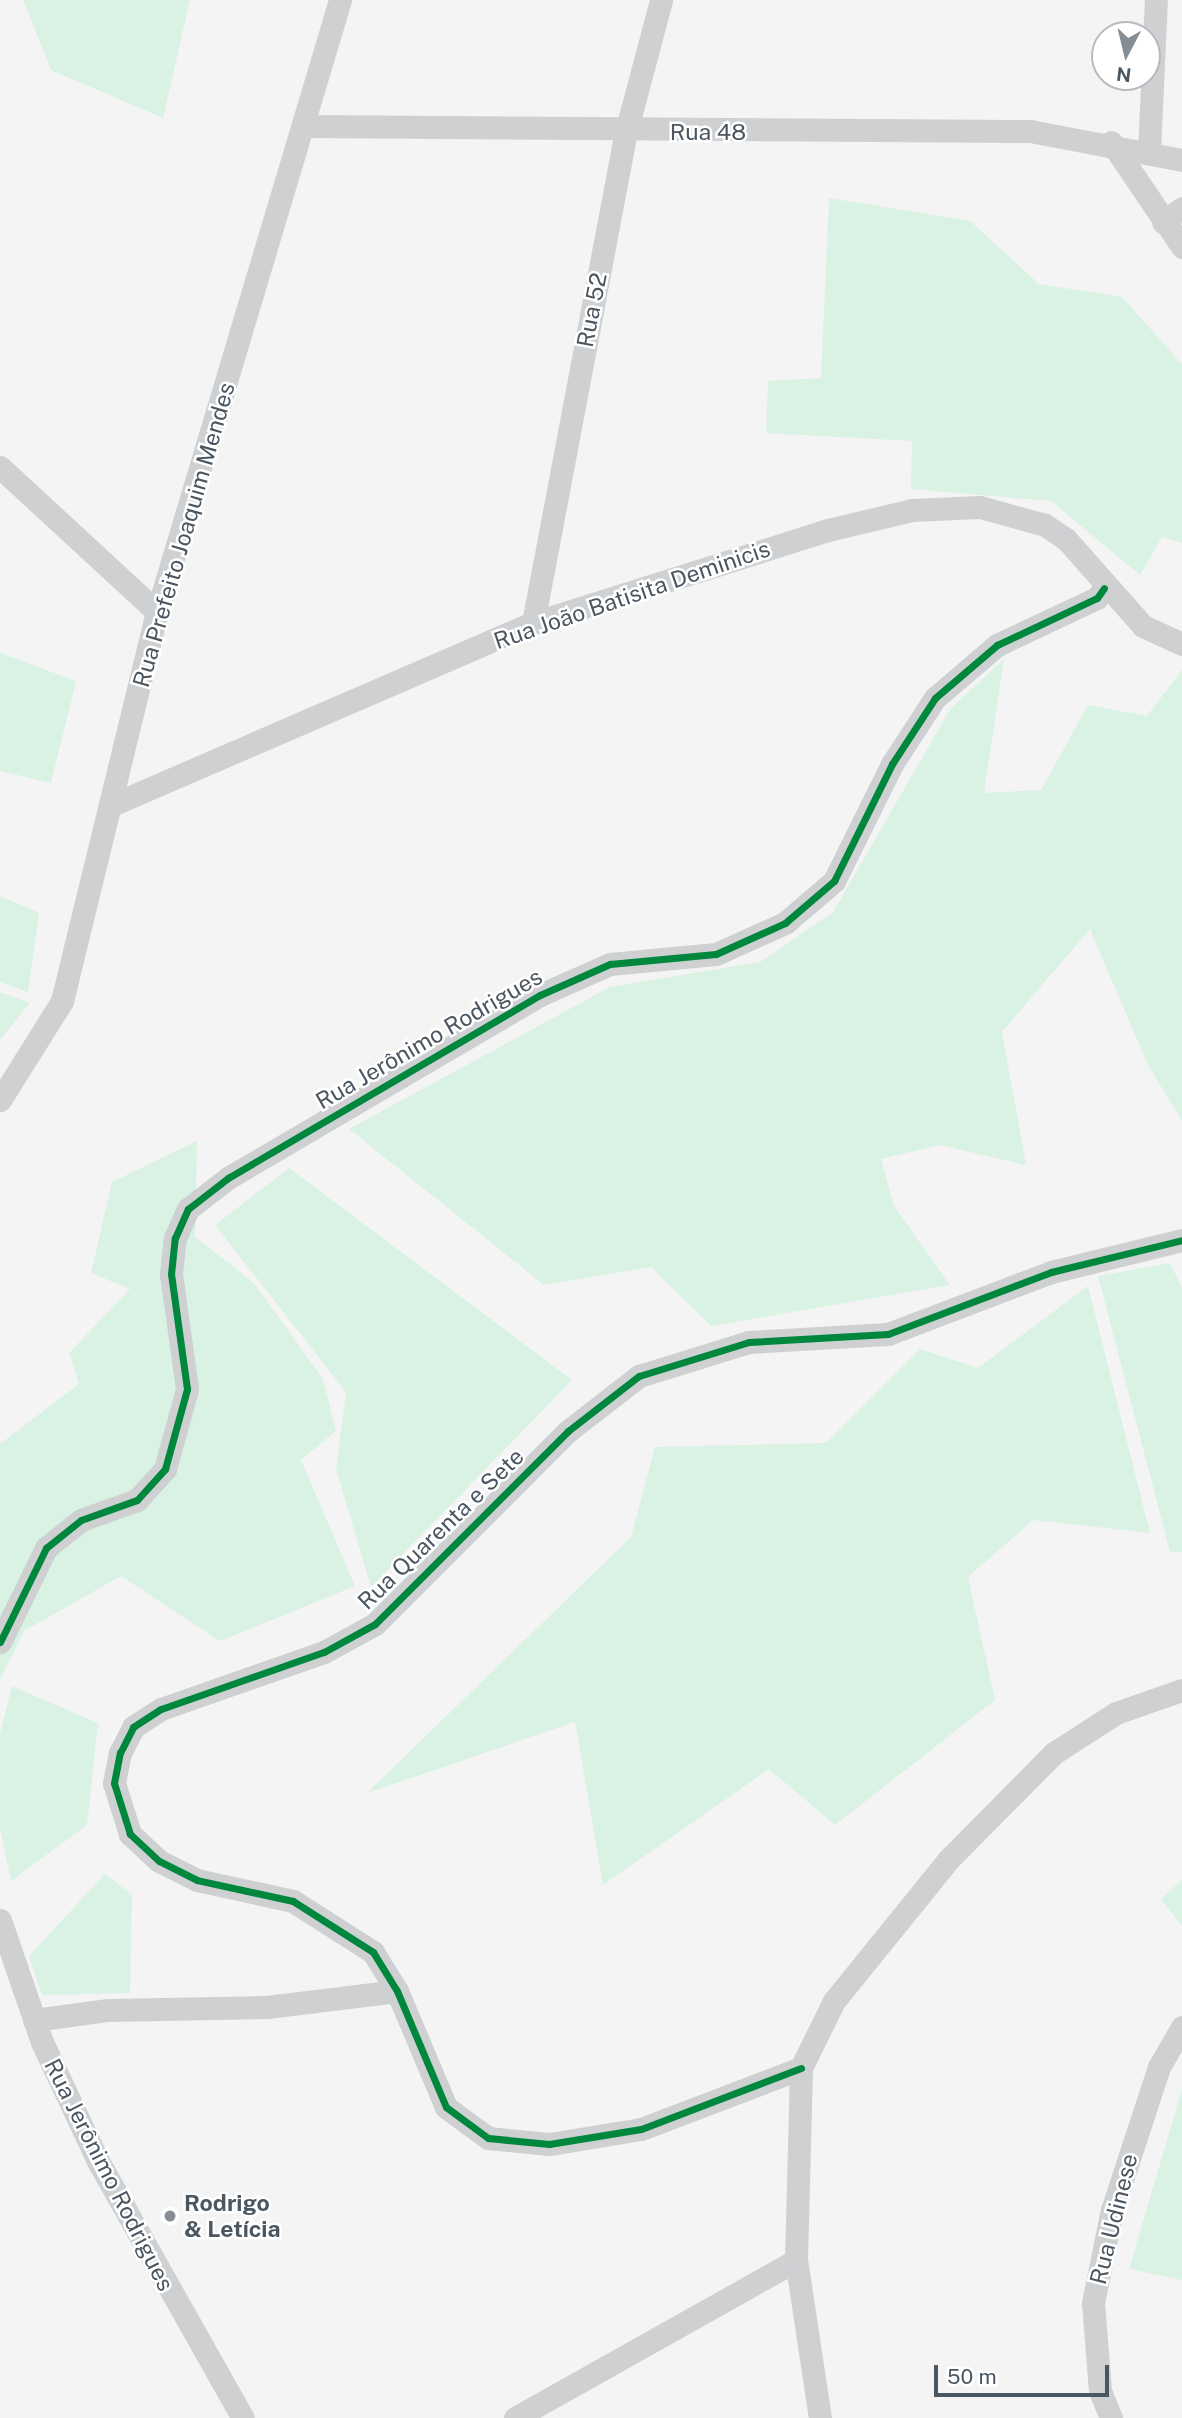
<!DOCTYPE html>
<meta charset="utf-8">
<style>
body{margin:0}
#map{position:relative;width:1182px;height:2418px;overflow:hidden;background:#f4f4f4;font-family:"Public Sans",sans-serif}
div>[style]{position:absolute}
.green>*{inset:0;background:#d9f2e3}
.minor>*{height:23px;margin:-11.5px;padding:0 11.5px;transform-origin:11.5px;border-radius:11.5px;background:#ced0d2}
.cycleway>*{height:7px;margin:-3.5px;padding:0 3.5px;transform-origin:3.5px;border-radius:3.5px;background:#00873e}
.dots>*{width:19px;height:19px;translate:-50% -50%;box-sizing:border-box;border:4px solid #fff;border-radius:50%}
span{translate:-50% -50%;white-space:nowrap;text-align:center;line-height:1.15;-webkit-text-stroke:5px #fff;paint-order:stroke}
.street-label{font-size:23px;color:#4a5661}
.poi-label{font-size:23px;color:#4a5661;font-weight:700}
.left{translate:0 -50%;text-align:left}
.north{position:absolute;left:1091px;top:21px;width:70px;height:70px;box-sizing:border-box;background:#fff;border:2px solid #b7bbc0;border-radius:50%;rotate:187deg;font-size:19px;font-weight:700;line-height:28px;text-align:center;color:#4a5661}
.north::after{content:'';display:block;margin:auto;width:24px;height:32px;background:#868d94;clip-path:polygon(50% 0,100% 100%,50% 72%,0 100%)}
.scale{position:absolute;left:934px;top:2365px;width:175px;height:32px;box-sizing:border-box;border:4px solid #4a5661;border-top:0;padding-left:9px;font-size:21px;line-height:24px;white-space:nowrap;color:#4a5661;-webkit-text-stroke:5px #fff;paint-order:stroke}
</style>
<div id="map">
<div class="green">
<i style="clip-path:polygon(23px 0,190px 0,163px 118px,51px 70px)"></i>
<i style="clip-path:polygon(829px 198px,970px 221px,1039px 284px,1122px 297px,1182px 364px,1182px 543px,1162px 537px,1140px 575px,1051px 501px,911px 489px,912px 441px,766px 433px,768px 381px,821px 378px)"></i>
<i style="clip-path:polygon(0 653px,76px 681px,51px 783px,0 771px)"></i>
<i style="clip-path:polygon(1004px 659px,984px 793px,1041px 790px,1088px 705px,1147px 716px,1182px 670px,1182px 1121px,1148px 1065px,1090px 929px,1002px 1032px,1026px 1165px,940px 1145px,881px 1159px,894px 1206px,950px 1285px,711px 1326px,651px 1267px,544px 1285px,349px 1129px,610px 987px,760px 962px,833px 912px,951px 708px)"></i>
<i style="clip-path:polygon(0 896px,39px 913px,28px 992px,0 982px)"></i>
<i style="clip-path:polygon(0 992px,30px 1003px,0 1040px)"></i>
<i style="clip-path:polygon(197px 1141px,195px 1237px,254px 1283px,323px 1379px,336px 1431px,301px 1460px,355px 1586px,220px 1641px,121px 1576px,24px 1631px,0 1679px,0 1444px,79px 1384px,69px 1353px,130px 1289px,91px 1273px,112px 1182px)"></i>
<i style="clip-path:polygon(289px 1168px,572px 1380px,371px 1587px,336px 1469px,346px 1392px,215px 1225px)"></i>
<i style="clip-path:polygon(1170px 1263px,1182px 1288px,1182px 1552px,1170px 1552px,1098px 1276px)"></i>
<i style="clip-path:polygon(1088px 1286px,1150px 1533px,1033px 1520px,968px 1577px,995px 1700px,835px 1825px,769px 1769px,603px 1885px,575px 1722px,367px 1793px,631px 1537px,655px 1447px,826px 1443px,920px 1349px,978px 1368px)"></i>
<i style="clip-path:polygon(12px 1686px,98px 1723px,87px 1825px,11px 1881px,0 1828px,0 1734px)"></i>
<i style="clip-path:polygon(105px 1874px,132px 1895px,130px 1993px,42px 1995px,29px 1956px)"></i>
<i style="clip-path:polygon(1182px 1880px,1182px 1926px,1161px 1899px)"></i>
<i style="clip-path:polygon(1182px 2089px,1182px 2280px,1129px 2269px)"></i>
</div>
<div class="minor">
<i style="left:305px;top:126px;width:725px;rotate:0.4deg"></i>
<i style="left:1030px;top:131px;width:155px;rotate:10.8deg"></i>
<i style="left:1111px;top:142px;width:127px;rotate:55.9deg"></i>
<i style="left:1149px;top:152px;width:152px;rotate:-87.4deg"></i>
<i style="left:1163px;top:222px;width:24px;rotate:-36deg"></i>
<i style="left:0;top:467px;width:214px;rotate:42.7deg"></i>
<i style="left:533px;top:623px;width:500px;rotate:-79.3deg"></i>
<i style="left:626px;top:132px;width:137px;rotate:-75.1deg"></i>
<i style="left:114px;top:804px;width:456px;rotate:-23.4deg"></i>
<i style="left:533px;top:623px;width:309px;rotate:-17.5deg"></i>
<i style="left:828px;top:530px;width:86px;rotate:-13.4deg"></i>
<i style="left:912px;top:510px;width:68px;rotate:-2.5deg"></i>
<i style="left:980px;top:507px;width:67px;rotate:15.5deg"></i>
<i style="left:1045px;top:525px;width:25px;rotate:34deg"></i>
<i style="left:1066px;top:539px;width:116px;rotate:48.5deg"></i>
<i style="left:1143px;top:626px;width:43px;rotate:24.8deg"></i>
<i style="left:0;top:1100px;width:117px;rotate:-57.9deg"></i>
<i style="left:62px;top:1001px;width:400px;rotate:-76.3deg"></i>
<i style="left:157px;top:612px;width:639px;rotate:-73.35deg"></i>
<i style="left:0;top:1642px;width:105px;rotate:-63.9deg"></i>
<i style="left:46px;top:1548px;width:45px;rotate:-38.7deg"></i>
<i style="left:81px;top:1520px;width:59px;rotate:-19.7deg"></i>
<i style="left:137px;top:1500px;width:42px;rotate:-47.9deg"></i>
<i style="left:165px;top:1469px;width:83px;rotate:-74.6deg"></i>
<i style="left:187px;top:1389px;width:116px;rotate:-97.9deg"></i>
<i style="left:171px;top:1274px;width:36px;rotate:-84deg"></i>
<i style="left:175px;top:1238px;width:32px;rotate:-66deg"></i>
<i style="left:188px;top:1209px;width:51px;rotate:-37.8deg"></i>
<i style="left:228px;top:1178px;width:362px;rotate:-30.4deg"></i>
<i style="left:540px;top:995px;width:77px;rotate:-23.9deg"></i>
<i style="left:610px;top:964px;width:106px;rotate:-5.4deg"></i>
<i style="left:716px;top:954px;width:76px;rotate:-24.2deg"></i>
<i style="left:785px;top:923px;width:65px;rotate:-40.6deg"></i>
<i style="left:834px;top:881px;width:131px;rotate:-63.6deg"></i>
<i style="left:892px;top:764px;width:79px;rotate:-56.9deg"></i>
<i style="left:935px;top:698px;width:82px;rotate:-40.5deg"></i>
<i style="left:997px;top:645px;width:110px;rotate:-25.2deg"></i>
<i style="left:1097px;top:598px;width:12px;rotate:-55deg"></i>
<i style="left:0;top:1920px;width:129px;rotate:71deg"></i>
<i style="left:42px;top:2042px;width:132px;rotate:64.8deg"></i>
<i style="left:98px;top:2161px;width:295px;rotate:60.6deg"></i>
<i style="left:34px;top:2020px;width:75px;rotate:-7.7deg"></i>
<i style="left:108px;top:2010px;width:159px;rotate:-1.1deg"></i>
<i style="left:267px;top:2007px;width:131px;rotate:-7deg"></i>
<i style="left:801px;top:2068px;width:171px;rotate:159.1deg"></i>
<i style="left:641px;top:2129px;width:93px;rotate:170.7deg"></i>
<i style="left:549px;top:2144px;width:61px;rotate:-174.4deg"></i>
<i style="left:488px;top:2138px;width:52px;rotate:-143.6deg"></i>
<i style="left:446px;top:2107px;width:126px;rotate:-112.9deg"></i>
<i style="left:397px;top:1991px;width:46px;rotate:-121.6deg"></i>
<i style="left:373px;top:1952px;width:95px;rotate:-147.5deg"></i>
<i style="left:293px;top:1901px;width:98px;rotate:-167.7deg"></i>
<i style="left:197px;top:1880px;width:42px;rotate:-153.4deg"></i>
<i style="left:159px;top:1861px;width:40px;rotate:-137deg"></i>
<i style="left:130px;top:1834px;width:53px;rotate:-107.4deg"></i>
<i style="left:114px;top:1783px;width:31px;rotate:-79deg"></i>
<i style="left:120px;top:1753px;width:29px;rotate:-63deg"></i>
<i style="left:133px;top:1727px;width:33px;rotate:-33deg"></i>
<i style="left:161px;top:1709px;width:173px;rotate:-19.3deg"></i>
<i style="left:324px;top:1652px;width:58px;rotate:-28.8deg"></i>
<i style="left:375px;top:1624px;width:273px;rotate:-45deg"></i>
<i style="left:568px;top:1431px;width:90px;rotate:-37.8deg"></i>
<i style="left:639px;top:1376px;width:115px;rotate:-17.2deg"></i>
<i style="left:749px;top:1342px;width:139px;rotate:-3.3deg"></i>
<i style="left:888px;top:1334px;width:174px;rotate:-20.8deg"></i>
<i style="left:1051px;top:1272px;width:135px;rotate:-13.7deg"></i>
<i style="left:515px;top:2418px;width:322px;rotate:-29.3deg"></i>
<i style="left:820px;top:2418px;width:160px;rotate:-98.6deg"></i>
<i style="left:796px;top:2260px;width:192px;rotate:-88.5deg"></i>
<i style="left:801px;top:2068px;width:75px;rotate:-63.8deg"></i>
<i style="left:834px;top:2001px;width:181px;rotate:-51deg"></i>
<i style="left:948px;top:1860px;width:151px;rotate:-45.3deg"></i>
<i style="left:1054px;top:1753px;width:74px;rotate:-32.8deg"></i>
<i style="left:1116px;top:1713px;width:70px;rotate:-19.2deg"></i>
<i style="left:1111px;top:2418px;width:29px;rotate:-112deg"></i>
<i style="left:1100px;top:2391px;width:88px;rotate:-94.5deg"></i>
<i style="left:1093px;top:2303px;width:95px;rotate:-78.5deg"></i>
<i style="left:1112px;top:2210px;width:151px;rotate:-71.8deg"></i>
<i style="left:1159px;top:2067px;width:46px;rotate:-60.1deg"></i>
</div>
<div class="cycleway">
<i style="left:0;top:1642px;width:105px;rotate:-63.9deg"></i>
<i style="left:46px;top:1548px;width:45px;rotate:-38.7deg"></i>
<i style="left:81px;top:1520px;width:59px;rotate:-19.7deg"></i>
<i style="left:137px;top:1500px;width:42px;rotate:-47.9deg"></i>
<i style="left:165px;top:1469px;width:83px;rotate:-74.6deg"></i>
<i style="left:187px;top:1389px;width:116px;rotate:-97.9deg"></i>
<i style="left:171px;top:1274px;width:36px;rotate:-84deg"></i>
<i style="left:175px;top:1238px;width:32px;rotate:-66deg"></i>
<i style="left:188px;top:1209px;width:51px;rotate:-37.8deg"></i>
<i style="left:228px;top:1178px;width:362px;rotate:-30.4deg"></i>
<i style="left:540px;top:995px;width:77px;rotate:-23.9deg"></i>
<i style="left:610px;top:964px;width:106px;rotate:-5.4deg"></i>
<i style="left:716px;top:954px;width:76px;rotate:-24.2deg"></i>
<i style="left:785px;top:923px;width:65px;rotate:-40.6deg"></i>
<i style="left:834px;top:881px;width:131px;rotate:-63.6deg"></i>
<i style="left:892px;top:764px;width:79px;rotate:-56.9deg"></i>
<i style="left:935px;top:698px;width:82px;rotate:-40.5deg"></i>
<i style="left:997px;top:645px;width:110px;rotate:-25.2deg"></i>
<i style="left:1097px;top:598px;width:12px;rotate:-55deg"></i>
<i style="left:801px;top:2068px;width:171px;rotate:159.1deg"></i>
<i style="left:641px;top:2129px;width:93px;rotate:170.7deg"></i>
<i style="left:549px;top:2144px;width:61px;rotate:-174.4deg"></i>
<i style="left:488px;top:2138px;width:52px;rotate:-143.6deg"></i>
<i style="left:446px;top:2107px;width:126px;rotate:-112.9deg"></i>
<i style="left:397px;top:1991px;width:46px;rotate:-121.6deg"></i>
<i style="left:373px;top:1952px;width:95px;rotate:-147.5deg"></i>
<i style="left:293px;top:1901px;width:98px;rotate:-167.7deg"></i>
<i style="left:197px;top:1880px;width:42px;rotate:-153.4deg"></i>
<i style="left:159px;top:1861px;width:40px;rotate:-137deg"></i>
<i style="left:130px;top:1834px;width:53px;rotate:-107.4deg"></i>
<i style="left:114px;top:1783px;width:31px;rotate:-79deg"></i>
<i style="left:120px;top:1753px;width:29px;rotate:-63deg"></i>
<i style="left:133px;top:1727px;width:33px;rotate:-33deg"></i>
<i style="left:161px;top:1709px;width:173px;rotate:-19.3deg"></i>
<i style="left:324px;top:1652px;width:58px;rotate:-28.8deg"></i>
<i style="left:375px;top:1624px;width:273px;rotate:-45deg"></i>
<i style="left:568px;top:1431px;width:90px;rotate:-37.8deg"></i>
<i style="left:639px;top:1376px;width:115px;rotate:-17.2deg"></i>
<i style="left:749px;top:1342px;width:139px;rotate:-3.3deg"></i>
<i style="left:888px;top:1334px;width:174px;rotate:-20.8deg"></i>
<i style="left:1051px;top:1272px;width:135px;rotate:-13.7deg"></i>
</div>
<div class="dots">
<i style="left:170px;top:2216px;background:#868d94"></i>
</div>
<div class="street-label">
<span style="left:708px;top:132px">Rua 48</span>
<span style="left:592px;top:310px;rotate:-79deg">Rua 52</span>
<span style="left:184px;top:535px;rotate:-74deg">Rua Prefeito Joaquim Mendes</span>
<span style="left:632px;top:595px;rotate:-19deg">Rua João Batisita Deminicis</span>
<span style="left:429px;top:1039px;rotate:-30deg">Rua Jerônimo Rodrigues</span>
<span style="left:441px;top:1529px;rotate:-44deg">Rua Quarenta e Sete</span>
<span style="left:109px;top:2175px;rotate:63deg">Rua Jerônimo Rodrigues</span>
<span style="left:1114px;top:2219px;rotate:-76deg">Rua Udinese</span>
</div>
<div class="poi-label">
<span class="left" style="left:184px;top:2216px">Rodrigo<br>&amp; Letícia</span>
</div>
<div class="north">N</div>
<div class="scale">50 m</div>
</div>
